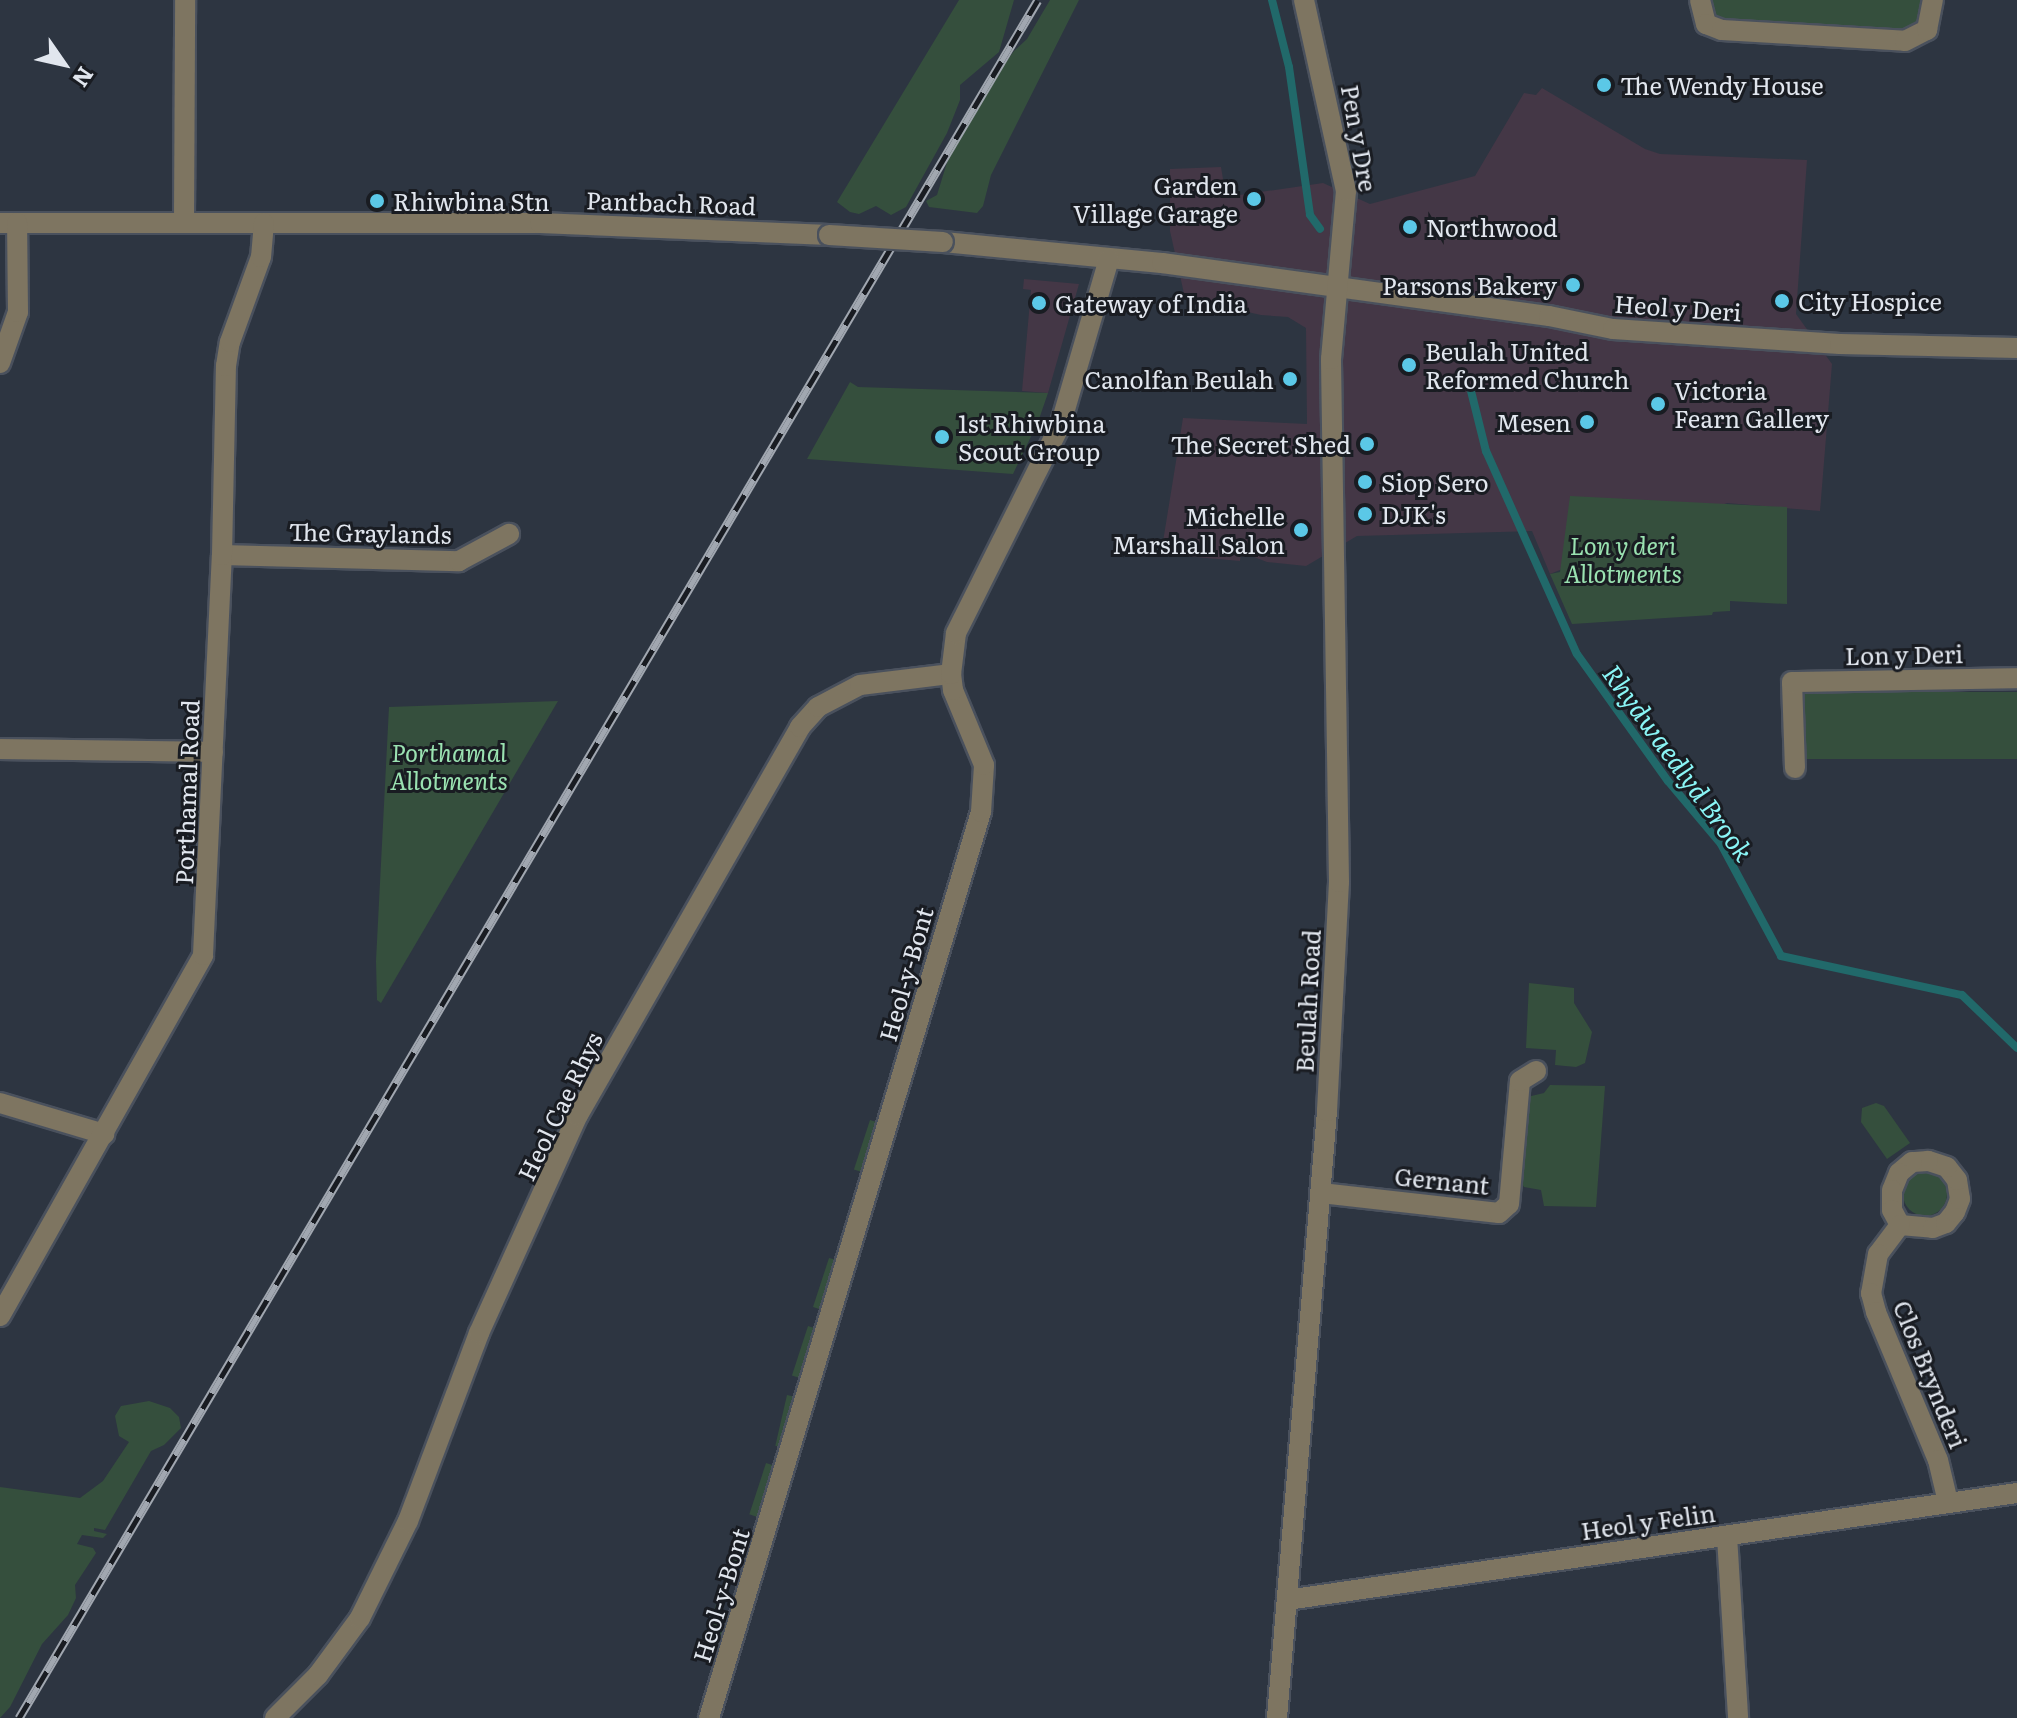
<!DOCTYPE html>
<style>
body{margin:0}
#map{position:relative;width:2017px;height:1718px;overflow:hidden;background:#2d3541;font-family:Literata,serif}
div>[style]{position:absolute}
.commercial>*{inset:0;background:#443746}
.green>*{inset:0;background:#354f3d;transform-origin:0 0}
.round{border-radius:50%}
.stream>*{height:8px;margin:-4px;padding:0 4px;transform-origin:4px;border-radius:4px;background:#21696a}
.roads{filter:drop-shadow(2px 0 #4a515d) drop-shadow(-2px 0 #4a515d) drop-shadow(0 2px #4a515d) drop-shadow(0 -2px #4a515d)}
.minor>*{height:20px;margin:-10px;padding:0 10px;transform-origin:10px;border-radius:10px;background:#7e7561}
.rail>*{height:9px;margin-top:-4.5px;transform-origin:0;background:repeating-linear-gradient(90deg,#191c22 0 18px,#a1a7b0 0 36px);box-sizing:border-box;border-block:2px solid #a1a7b0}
.bridges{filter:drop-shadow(2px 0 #4a515d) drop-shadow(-2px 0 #4a515d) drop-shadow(0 2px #4a515d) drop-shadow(0 -2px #4a515d)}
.minor-bridge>*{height:20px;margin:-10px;padding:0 10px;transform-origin:10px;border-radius:10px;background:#7e7561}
.dots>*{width:22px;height:22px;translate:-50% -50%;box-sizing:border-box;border:4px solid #191c22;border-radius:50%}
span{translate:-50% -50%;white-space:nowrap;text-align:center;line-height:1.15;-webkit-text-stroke:6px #191c22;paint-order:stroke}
.poi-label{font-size:24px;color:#e1e6ee}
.left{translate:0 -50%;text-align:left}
.right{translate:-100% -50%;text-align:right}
.street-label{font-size:24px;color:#e1e6ee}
.park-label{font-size:24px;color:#9ae2b1;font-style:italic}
.water-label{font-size:26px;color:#8af5f6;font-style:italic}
.north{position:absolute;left:24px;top:24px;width:80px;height:80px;-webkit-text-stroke:6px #191c22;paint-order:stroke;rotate:124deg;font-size:22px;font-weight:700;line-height:32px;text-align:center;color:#e1e6ee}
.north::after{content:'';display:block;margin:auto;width:28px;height:36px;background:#e1e6ee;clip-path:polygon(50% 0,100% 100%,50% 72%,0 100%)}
</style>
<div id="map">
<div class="commercial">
<i style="clip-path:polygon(1542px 88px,1645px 149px,1660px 154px,1807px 160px,1796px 314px,1832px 364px,1820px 511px,1727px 503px,1550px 574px,1532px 531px,1357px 536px,1306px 566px,1267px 562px,1241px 552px,1240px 561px,1161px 554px,1183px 418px,1307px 424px,1306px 328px,1288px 317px,1261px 315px,1185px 298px,1170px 231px,1170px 169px,1221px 167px,1226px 197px,1323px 183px,1370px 204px,1475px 176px,1524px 93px,1536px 95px)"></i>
<i style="clip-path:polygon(1024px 279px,1079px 284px,1048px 393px,1022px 391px,1031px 290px,1023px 289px)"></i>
</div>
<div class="green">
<i style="clip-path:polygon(959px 0,1014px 0,999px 52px,960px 85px,960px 100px,947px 133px,906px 207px,891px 215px,876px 206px,859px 214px,850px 212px,837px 202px)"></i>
<i style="clip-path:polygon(1050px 0,1079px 0,991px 175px,983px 206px,977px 213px,929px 207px,926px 201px,937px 195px,957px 130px,966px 115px,1014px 51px,1027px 39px)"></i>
<i style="clip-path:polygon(1708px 0,1922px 0,1920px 19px,1907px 31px,1726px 22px,1712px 14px)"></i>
<i style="clip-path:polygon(850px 382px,858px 387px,1048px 393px,1038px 422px,1013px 474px,807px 459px)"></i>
<i style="clip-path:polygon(1570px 496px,1787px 507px,1787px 604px,1730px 601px,1730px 611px,1713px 612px,1712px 615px,1572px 624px,1550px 574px,1560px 572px)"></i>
<i style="left:2017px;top:692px;width:67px;height:217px;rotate:90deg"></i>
<i style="clip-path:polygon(558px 701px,381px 1003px,377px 1000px,376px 961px,389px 707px)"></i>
<i style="clip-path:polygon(1529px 983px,1574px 988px,1574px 1003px,1592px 1032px,1585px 1063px,1576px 1067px,1555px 1065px,1556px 1050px,1526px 1048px)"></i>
<i style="clip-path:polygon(1550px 1085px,1605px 1086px,1596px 1207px,1544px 1206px,1541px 1190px,1524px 1187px,1520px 1181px,1527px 1097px,1544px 1093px)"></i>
<i style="clip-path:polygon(1876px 1103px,1884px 1106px,1910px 1143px,1887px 1159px,1861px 1122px,1862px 1108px)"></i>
<i style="left:870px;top:1120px;width:9px;height:52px;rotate:18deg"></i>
<i class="round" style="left:1903px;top:1172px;width:44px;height:44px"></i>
<i style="clip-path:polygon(829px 1258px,837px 1260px,822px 1310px,813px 1307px)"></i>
<i style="left:808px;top:1326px;width:9px;height:52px;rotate:18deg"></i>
<i style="left:787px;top:1395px;width:9px;height:52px;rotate:13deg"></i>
<i style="clip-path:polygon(149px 1401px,170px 1408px,179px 1417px,181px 1428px,164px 1445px,151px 1451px,105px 1530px,94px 1528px,94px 1531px,107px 1534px,103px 1538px,82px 1535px,77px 1544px,93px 1548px,96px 1553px,75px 1585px,76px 1598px,68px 1615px,42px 1644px,10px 1707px,0 1718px,0 1487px,80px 1498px,103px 1481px,129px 1442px,119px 1436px,115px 1416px,121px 1406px)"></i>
<i style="left:766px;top:1463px;width:9px;height:54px;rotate:18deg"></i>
<i style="clip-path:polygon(746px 1531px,755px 1534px,748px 1560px,725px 1575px,730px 1557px,741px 1550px)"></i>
<i style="clip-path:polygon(716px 1604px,726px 1628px,719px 1653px,709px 1650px,715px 1630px,711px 1621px)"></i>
</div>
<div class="stream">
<i style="left:1272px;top:0;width:69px;rotate:75.8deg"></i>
<i style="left:1289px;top:67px;width:149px;rotate:81.9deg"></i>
<i style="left:1310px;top:215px;width:17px;rotate:54deg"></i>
<i style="left:1471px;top:391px;width:62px;rotate:76deg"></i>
<i style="left:1486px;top:451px;width:222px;rotate:65.9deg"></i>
<i style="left:1577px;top:654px;width:156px;rotate:54.4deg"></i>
<i style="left:1668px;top:781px;width:82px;rotate:49.9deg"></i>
<i style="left:1721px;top:844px;width:127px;rotate:61.8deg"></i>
<i style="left:1781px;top:956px;width:185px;rotate:12.2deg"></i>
<i style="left:1962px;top:995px;width:76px;rotate:43.9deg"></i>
</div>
<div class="roads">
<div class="minor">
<i style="left:1700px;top:0;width:25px;rotate:76deg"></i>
<i style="left:1706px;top:24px;width:17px;rotate:21deg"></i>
<i style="left:1722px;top:30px;width:183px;rotate:3.4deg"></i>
<i style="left:1905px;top:41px;width:25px;rotate:-27deg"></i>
<i style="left:1927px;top:30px;width:31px;rotate:-79deg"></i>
<i style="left:184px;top:222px;width:222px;rotate:-89.7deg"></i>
<i style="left:0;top:223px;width:540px"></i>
<i style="left:540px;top:223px;width:289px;rotate:2.4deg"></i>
<i style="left:943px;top:242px;width:220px;rotate:5.5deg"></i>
<i style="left:1162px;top:263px;width:391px;rotate:7.8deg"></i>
<i style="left:1549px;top:316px;width:65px;rotate:11.5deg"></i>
<i style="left:1613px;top:329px;width:227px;rotate:3.8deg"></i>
<i style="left:1840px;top:344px;width:177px;rotate:1.3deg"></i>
<i style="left:0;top:363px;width:54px;rotate:-70.6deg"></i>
<i style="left:18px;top:312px;width:89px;rotate:-90.6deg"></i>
<i style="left:222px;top:555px;width:237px;rotate:1.5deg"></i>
<i style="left:459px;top:561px;width:57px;rotate:-28.4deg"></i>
<i style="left:0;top:749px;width:213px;rotate:0.8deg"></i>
<i style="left:1795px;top:768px;width:86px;rotate:-92deg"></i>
<i style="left:1792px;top:682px;width:225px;rotate:-1deg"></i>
<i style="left:0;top:1103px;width:109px;rotate:16.6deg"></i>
<i style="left:1321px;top:1193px;width:179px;rotate:6.4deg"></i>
<i style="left:1499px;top:1213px;width:13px;rotate:-42deg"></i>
<i style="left:1509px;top:1204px;width:123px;rotate:-84.9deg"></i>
<i style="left:1520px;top:1081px;width:19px;rotate:-32deg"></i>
<i style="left:1900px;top:1225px;width:33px;rotate:5deg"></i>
<i style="left:1933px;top:1228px;width:14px;rotate:-21deg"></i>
<i style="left:1946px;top:1223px;width:14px;rotate:-51deg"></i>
<i style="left:1955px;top:1212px;width:14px;rotate:-69deg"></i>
<i style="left:1960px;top:1199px;width:19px;rotate:-99deg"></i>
<i style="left:1957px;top:1180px;width:16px;rotate:-128deg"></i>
<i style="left:1947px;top:1167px;width:20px;rotate:-162deg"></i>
<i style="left:1928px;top:1161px;width:16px;rotate:176deg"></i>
<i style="left:1912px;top:1162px;width:17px;rotate:140deg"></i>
<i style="left:1899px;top:1173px;width:18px;rotate:112deg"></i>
<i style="left:1892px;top:1190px;width:20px;rotate:90deg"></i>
<i style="left:1892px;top:1210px;width:17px;rotate:62deg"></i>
<i style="left:1900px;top:1225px;width:36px;rotate:127deg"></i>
<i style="left:1878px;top:1254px;width:40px;rotate:100deg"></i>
<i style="left:1871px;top:1293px;width:20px;rotate:75deg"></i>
<i style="left:1876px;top:1312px;width:160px;rotate:67.3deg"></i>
<i style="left:1938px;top:1460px;width:43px;rotate:76.6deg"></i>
<i style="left:0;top:1316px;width:414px;rotate:-60.6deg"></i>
<i style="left:203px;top:955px;width:400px;rotate:-87.3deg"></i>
<i style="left:222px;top:555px;width:189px;rotate:-88.8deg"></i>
<i style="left:226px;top:366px;width:24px;rotate:-81deg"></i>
<i style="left:230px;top:342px;width:90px;rotate:-70deg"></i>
<i style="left:261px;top:257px;width:34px;rotate:-85deg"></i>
<i style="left:1727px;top:1536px;width:182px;rotate:86.5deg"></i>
<i style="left:1287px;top:1600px;width:738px;rotate:-8.34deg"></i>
<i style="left:275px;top:1718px;width:61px;rotate:-45deg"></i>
<i style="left:318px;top:1675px;width:71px;rotate:-53.6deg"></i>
<i style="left:360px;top:1618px;width:108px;rotate:-63.7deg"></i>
<i style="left:408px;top:1521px;width:201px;rotate:-69.3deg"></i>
<i style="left:479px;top:1333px;width:239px;rotate:-65.6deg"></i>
<i style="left:578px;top:1115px;width:447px;rotate:-60.2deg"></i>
<i style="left:800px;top:727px;width:27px;rotate:-48deg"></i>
<i style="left:818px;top:707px;width:47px;rotate:-27.6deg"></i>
<i style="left:860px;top:685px;width:92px;rotate:-6.9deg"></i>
<i style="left:709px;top:1718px;width:946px;rotate:-73.29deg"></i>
<i style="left:981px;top:812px;width:47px;rotate:-86.3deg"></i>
<i style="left:984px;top:765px;width:81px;rotate:-112.5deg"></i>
<i style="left:953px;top:690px;width:16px;rotate:-97deg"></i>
<i style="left:951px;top:674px;width:41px;rotate:-83deg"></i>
<i style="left:956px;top:633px;width:235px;rotate:-63.4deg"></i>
<i style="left:1061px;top:423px;width:171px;rotate:-73.7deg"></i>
<i style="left:1277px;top:1718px;width:609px;rotate:-85.29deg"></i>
<i style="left:1327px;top:1111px;width:229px;rotate:-87deg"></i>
<i style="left:1339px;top:882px;width:523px;rotate:-90.88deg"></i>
<i style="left:1331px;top:359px;width:169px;rotate:-84.9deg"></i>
<i style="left:1346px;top:191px;width:196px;rotate:-102.4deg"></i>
</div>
</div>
<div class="rail">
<i style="left:19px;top:1718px;width:1997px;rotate:-59.33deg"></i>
</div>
<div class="bridges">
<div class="minor-bridge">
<i style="left:829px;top:235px;width:114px;rotate:3.5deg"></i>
</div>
</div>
<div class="dots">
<i style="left:1604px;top:85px;background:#5bc8e7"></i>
<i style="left:1254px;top:199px;background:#5bc8e7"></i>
<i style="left:377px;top:201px;background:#5bc8e7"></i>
<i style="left:1410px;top:227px;background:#5bc8e7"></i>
<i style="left:1573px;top:285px;background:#5bc8e7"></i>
<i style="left:1782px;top:301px;background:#5bc8e7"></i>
<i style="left:1039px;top:303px;background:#5bc8e7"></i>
<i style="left:1409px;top:365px;background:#5bc8e7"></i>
<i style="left:1290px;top:379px;background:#5bc8e7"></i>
<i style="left:1658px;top:404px;background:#5bc8e7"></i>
<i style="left:1587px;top:422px;background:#5bc8e7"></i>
<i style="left:942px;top:437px;background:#5bc8e7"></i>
<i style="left:1367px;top:444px;background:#5bc8e7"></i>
<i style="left:1365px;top:482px;background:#5bc8e7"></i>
<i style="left:1365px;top:514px;background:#5bc8e7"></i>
<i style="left:1301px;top:530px;background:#5bc8e7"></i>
</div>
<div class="poi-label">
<span class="left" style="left:1620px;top:85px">The Wendy House</span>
<span class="right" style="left:1238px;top:199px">Garden<br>Village Garage</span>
<span class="left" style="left:393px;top:201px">Rhiwbina Stn</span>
<span class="left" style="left:1426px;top:227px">Northwood</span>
<span class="right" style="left:1557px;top:285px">Parsons Bakery</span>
<span class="left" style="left:1798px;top:301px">City Hospice</span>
<span class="left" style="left:1055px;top:303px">Gateway of India</span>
<span class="left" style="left:1425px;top:365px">Beulah United<br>Reformed Church</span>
<span class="right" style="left:1274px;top:379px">Canolfan Beulah</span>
<span class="left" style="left:1674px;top:404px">Victoria<br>Fearn Gallery</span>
<span class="right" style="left:1571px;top:422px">Mesen</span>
<span class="left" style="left:958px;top:437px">1st Rhiwbina<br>Scout Group</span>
<span class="right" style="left:1351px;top:444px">The Secret Shed</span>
<span class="left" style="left:1381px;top:482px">Siop Sero</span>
<span class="left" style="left:1381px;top:514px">DJK's</span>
<span class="right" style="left:1285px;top:530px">Michelle<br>Marshall Salon</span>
</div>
<div class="street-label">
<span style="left:1360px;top:138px;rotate:80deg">Pen y Dre</span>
<span style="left:671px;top:202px;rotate:2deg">Pantbach Road</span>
<span style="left:1678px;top:307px;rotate:4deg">Heol y Deri</span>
<span style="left:370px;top:532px;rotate:1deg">The Graylands</span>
<span style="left:1904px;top:654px;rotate:-1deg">Lon y Deri</span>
<span style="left:186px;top:792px;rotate:-88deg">Porthamal Road</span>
<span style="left:905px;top:974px;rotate:-74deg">Heol-y-Bont</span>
<span style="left:1307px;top:1001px;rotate:-87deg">Beulah Road</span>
<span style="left:559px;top:1106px;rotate:-64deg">Heol Cae Rhys</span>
<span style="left:1442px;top:1180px;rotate:6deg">Gernant</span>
<span style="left:1931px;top:1374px;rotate:68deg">Clos Brynderi</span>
<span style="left:1648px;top:1521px;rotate:-8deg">Heol y Felin</span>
<span style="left:720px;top:1595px;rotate:-73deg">Heol-y-Bont</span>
</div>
<div class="park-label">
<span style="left:1623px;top:559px">Lon y deri<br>Allotments</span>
<span style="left:449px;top:766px">Porthamal<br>Allotments</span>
</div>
<div class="water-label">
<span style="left:1679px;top:762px;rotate:54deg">Rhydwaedlyd Brook</span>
</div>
<div class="north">N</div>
</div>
